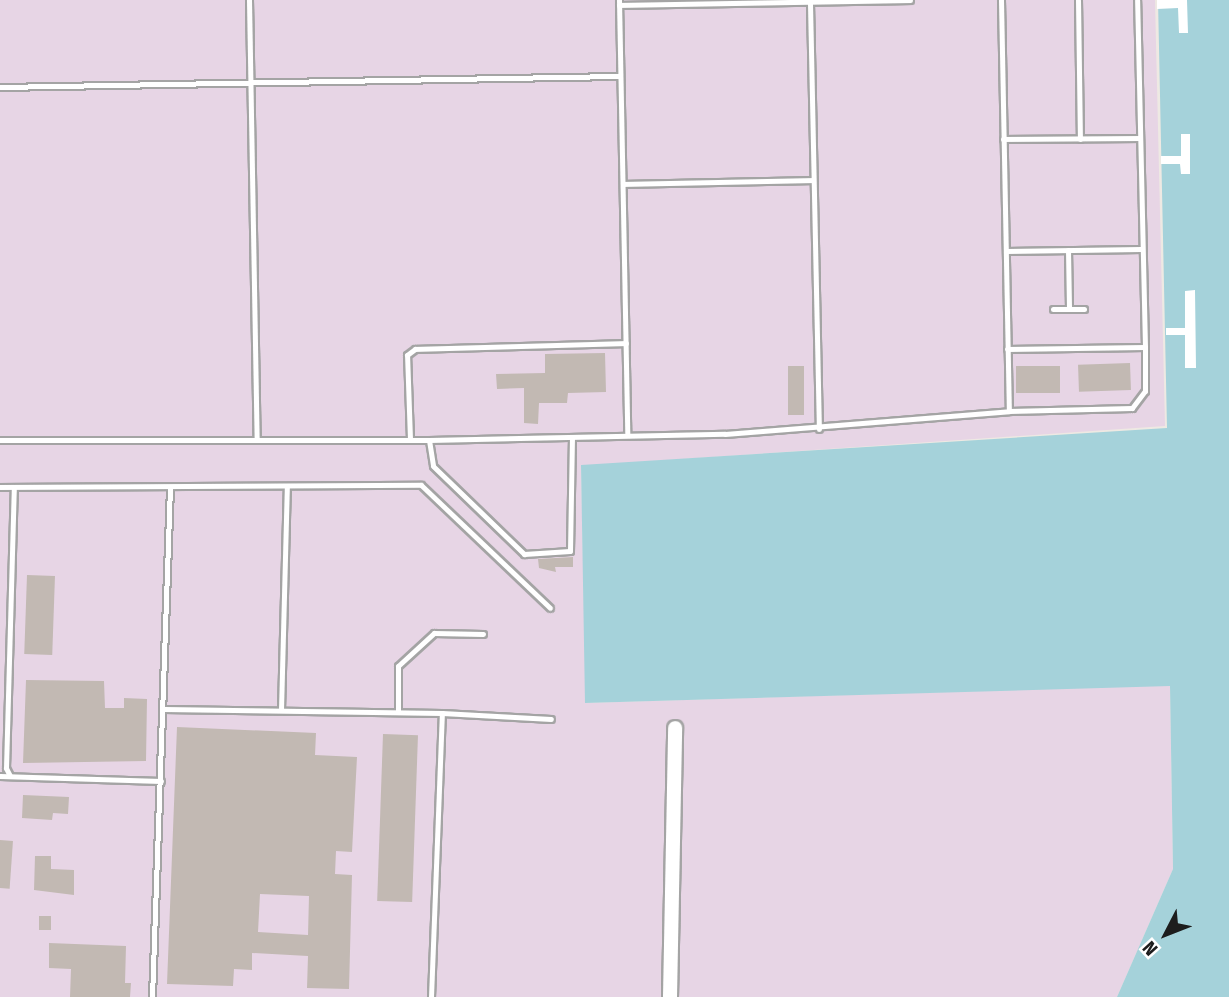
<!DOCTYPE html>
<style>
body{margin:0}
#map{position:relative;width:1229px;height:997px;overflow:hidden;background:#eee9e3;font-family:"Fira Sans Condensed",sans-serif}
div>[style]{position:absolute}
.industrial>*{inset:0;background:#e7d5e5}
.water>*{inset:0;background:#a5d2da}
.pier>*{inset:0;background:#fff}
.building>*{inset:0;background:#c2b9b3;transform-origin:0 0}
.roads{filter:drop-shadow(2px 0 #a4a4a4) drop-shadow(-2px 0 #a4a4a4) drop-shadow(0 2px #a4a4a4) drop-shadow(0 -2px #a4a4a4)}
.service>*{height:5px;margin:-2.5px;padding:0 2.5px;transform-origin:2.5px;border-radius:2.5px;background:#fff}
.tertiary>*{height:14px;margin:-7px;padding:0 7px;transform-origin:7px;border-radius:7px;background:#fff}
span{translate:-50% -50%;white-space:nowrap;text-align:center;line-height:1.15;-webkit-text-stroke:5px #fff;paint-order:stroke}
.north{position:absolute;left:1131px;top:899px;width:70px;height:70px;-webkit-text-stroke:5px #fff;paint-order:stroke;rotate:228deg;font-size:19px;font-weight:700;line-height:28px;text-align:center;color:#1d1d1d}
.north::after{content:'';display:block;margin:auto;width:24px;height:32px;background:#1d1d1d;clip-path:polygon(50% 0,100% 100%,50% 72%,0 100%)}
</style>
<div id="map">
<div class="industrial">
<i style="clip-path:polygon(0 0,1155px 0,1165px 426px,581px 466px,586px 703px,1170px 685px,1173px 869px,1117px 997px,0 997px)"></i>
</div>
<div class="water">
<i style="clip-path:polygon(1158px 0,1229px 0,1229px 997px,1117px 997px,1173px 869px,1170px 686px,585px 703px,581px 465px,1167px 428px)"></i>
</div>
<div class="pier">
<i style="clip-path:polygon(1157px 0,1187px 0,1188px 33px,1179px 33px,1178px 8px,1157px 9px)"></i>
<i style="clip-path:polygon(1181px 134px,1190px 134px,1190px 174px,1181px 174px,1180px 164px,1161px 164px,1161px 156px,1181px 156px)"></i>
<i style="clip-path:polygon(1195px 290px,1196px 368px,1185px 368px,1185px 335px,1166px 335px,1166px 328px,1185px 328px,1185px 291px)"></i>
</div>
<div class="building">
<i style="clip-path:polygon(605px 353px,606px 392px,568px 393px,567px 403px,539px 403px,538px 424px,524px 423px,524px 388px,497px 389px,496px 374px,545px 373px,545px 354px)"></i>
<i style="left:1130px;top:363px;width:27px;height:52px;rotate:88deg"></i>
<i style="left:788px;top:366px;width:16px;height:49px"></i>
<i style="left:1016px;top:366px;width:44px;height:27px"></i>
<i style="clip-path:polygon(573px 557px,573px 567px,555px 567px,556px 572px,539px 568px,538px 559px)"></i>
<i style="left:27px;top:575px;width:28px;height:79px;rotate:2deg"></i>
<i style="clip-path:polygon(26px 680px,104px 681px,105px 708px,124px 708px,124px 698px,147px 699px,146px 761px,23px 763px)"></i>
<i style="clip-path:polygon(evenodd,177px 727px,316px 733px,315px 755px,357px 757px,352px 852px,336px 851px,335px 874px,352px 875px,349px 989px,307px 988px,308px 956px,252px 953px,252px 970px,234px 969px,233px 986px,167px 984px,177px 727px,260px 894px,309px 896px,308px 935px,258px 932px,260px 894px)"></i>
<i style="left:383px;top:734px;width:35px;height:167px;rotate:2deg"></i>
<i style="clip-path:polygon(23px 795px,69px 797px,68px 814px,53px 813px,52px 820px,22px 818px)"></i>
<i style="left:0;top:840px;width:13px;height:48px;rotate:4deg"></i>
<i style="clip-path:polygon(35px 856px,51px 856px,51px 869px,74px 870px,74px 895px,34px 890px)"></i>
<i style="left:39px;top:916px;width:12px;height:14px"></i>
<i style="clip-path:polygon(49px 943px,126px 946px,125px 983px,131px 983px,130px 997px,70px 997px,71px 969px,49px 968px)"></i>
</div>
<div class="roads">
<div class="service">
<i style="left:249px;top:0;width:440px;rotate:89deg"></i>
<i style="left:619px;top:0;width:435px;rotate:88.9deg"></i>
<i style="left:1001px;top:0;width:411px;rotate:88.9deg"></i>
<i style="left:1078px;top:0;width:139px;rotate:89.2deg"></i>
<i style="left:810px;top:3px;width:426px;rotate:88.8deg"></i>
<i style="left:619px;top:5px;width:291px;rotate:-1deg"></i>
<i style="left:0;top:87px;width:620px;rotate:-1.02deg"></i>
<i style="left:1003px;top:139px;width:136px;rotate:-0.4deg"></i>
<i style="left:623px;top:184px;width:190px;rotate:-1.2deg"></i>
<i style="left:1068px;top:250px;width:59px;rotate:89deg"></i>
<i style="left:1006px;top:251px;width:135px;rotate:-0.8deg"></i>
<i style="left:1053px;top:309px;width:31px"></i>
<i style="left:1007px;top:349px;width:138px;rotate:-0.8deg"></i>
<i style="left:410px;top:439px;width:84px;rotate:-92deg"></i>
<i style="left:407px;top:355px;width:10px;rotate:-37deg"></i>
<i style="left:415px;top:349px;width:211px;rotate:-1.6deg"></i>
<i style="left:0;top:440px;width:429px"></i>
<i style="left:429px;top:440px;width:296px;rotate:-1.2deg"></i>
<i style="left:725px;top:434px;width:285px;rotate:-4.6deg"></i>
<i style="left:1009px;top:411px;width:123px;rotate:-1.4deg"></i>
<i style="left:1132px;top:408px;width:21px;rotate:-53deg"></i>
<i style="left:1145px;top:391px;width:44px;rotate:-90deg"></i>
<i style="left:1145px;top:347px;width:347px;rotate:-91.3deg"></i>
<i style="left:429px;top:440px;width:26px;rotate:81deg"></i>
<i style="left:433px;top:466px;width:127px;rotate:44deg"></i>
<i style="left:524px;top:554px;width:46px;rotate:-3.7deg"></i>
<i style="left:570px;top:551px;width:114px;rotate:-89deg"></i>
<i style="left:0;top:487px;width:421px;rotate:-0.3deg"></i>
<i style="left:421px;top:485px;width:178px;rotate:43.6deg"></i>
<i style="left:164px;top:709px;width:278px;rotate:0.8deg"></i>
<i style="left:442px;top:713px;width:109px;rotate:3.2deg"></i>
<i style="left:281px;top:710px;width:224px;rotate:-88.5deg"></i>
<i style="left:398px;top:712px;width:46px;rotate:-90deg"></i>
<i style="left:398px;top:666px;width:49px;rotate:-42.5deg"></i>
<i style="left:434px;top:633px;width:49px;rotate:1.2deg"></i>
<i style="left:0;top:776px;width:161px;rotate:1.8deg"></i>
<i style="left:10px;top:776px;width:9px;rotate:-117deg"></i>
<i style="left:6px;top:768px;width:281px;rotate:-88.4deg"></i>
<i style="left:152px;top:997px;width:510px;rotate:-87.98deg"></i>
<i style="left:431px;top:997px;width:284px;rotate:-87.8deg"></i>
</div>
<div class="tertiary">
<i style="left:670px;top:997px;width:269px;rotate:-88.9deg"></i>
</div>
</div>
<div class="north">N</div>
</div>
